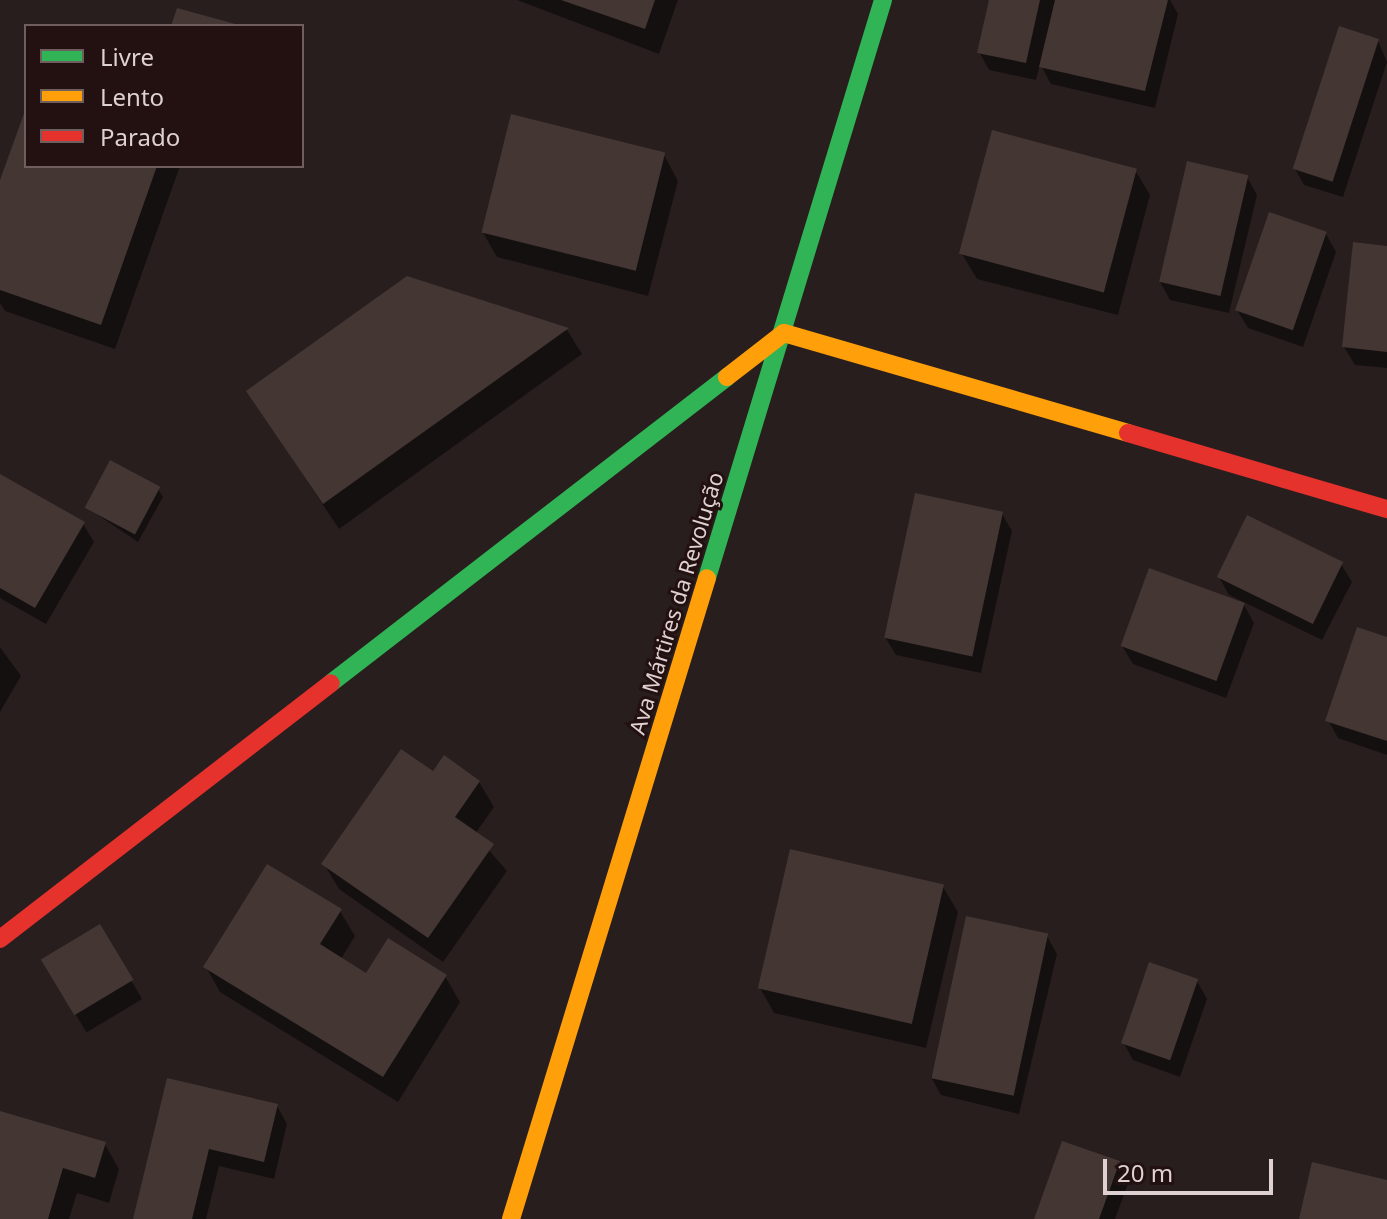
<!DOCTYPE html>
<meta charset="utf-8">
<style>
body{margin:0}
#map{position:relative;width:1387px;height:1219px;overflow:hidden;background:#291e1e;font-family:"Noto Sans",sans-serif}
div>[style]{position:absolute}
.shadow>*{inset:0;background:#0007;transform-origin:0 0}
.building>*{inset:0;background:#433633;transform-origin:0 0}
.fast>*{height:18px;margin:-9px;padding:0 9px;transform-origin:9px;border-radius:9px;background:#30b455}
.slow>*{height:18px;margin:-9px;padding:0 9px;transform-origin:9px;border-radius:9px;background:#ff9f0a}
.jam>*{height:18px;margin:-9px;padding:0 9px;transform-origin:9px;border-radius:9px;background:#e5322d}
span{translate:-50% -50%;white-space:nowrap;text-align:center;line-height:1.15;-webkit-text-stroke:6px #231111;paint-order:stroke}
.street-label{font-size:22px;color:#dfd1d1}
.legend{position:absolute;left:24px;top:24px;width:280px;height:144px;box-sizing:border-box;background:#231111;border:2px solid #6e5e5e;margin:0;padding:10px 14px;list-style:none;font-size:24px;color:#dfd1d1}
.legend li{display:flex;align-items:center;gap:16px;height:40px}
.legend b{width:40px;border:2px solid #6e5e5e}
.scale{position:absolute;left:1103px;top:1159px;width:170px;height:36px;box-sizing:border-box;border:4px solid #dfd1d1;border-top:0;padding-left:10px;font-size:24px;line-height:28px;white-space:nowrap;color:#dfd1d1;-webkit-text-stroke:6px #231111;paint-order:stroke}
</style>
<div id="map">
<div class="shadow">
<i style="clip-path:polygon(517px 0,678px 0,659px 54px)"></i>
<i style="clip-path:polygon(991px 0,1170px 0,1178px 14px,1155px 108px,1051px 84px,1040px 64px,1036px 80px,989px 70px,979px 52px)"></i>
<i style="clip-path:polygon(1378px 41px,1387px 62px,1343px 197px,1304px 185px,1294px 167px)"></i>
<i style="clip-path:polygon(26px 112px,26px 166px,180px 166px,115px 349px,5px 311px,0 303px,0 186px)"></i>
<i style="clip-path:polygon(664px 155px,678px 181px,648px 296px,497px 257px,482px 231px)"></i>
<i style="clip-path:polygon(1135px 170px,1150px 195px,1118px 315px,977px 279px,962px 254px)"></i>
<i style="clip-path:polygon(1247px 177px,1257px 195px,1229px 313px,1170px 300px,1160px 282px)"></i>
<i style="clip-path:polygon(1326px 234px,1336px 252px,1303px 347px,1248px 328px,1237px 310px)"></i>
<i style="clip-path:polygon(1387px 248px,1387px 368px,1355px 365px,1344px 347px)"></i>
<i style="clip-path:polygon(407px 279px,567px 330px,582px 354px,339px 529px,248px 392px)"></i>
<i style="clip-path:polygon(0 476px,83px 524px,94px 542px,46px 624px,0 598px)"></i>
<i style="clip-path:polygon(158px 489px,163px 497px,138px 542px,86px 507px)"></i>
<i style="clip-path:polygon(1002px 514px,1012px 531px,981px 673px,896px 655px,885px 637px)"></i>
<i style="clip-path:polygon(1341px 564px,1352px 582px,1322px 640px,1229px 595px,1219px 577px)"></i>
<i style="clip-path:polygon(1244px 605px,1254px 623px,1226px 698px,1133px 664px,1122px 646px)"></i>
<i style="clip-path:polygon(1387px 639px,1387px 755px,1338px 738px,1328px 720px)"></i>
<i style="clip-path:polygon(0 647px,21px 676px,0 712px)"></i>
<i style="clip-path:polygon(433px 774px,479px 782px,494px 807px,475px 834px,507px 871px,443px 962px,339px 889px,324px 864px)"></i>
<i style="clip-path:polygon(943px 887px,958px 912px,926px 1048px,774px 1013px,760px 988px)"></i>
<i style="clip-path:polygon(340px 911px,355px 936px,341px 959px,367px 976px,445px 976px,460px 1002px,398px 1102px,220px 992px,206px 967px)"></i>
<i style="left:99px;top:927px;width:84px;height:65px;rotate:59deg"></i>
<i style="clip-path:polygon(1047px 936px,1057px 954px,1019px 1114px,941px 1095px,931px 1077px)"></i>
<i style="clip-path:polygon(1197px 981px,1207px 999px,1180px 1077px,1133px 1060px,1123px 1042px)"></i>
<i style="clip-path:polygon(168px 1080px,277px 1106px,287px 1124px,274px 1179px,219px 1166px,206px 1219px,135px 1219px)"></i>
<i style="clip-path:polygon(0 1113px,104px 1143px,119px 1169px,109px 1203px,77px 1193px,69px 1219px,0 1219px)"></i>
<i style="clip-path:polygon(1118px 1163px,1129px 1181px,1115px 1219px,1036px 1219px)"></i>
</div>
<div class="building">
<i style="clip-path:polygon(561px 0,655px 0,645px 29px)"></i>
<i style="clip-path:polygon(989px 0,1040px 0,1026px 63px,977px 53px)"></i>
<i style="clip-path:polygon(1055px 0,1168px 0,1145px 91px,1039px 67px)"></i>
<i style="clip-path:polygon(177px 8px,239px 25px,239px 26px,171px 26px)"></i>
<i style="left:1339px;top:26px;width:42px;height:150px;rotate:18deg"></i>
<i style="clip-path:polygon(26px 108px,26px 166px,157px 166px,101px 325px,0 290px,0 180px)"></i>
<i style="left:511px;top:114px;width:159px;height:122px;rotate:14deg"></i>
<i style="left:992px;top:130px;width:150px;height:128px;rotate:15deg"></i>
<i style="left:1187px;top:161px;width:63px;height:124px;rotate:13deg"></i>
<i style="left:1269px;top:212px;width:61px;height:104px;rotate:19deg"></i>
<i style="clip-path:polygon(1353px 242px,1387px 246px,1387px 352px,1342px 347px)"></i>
<i style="clip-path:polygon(407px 276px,569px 328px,323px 504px,246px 391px)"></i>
<i style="left:110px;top:460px;width:57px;height:54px;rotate:28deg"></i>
<i style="clip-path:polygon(0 474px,85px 522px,35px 608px,0 588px)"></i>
<i style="left:915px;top:493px;width:90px;height:148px;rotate:12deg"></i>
<i style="left:1247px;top:515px;width:107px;height:69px;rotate:26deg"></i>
<i style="left:1149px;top:568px;width:102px;height:83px;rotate:20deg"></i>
<i style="clip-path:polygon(1357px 627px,1387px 637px,1387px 741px,1325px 721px)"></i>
<i style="clip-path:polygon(401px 749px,433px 771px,444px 755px,480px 781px,455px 817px,494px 844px,428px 938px,321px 864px)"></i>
<i style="left:790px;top:849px;width:158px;height:143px;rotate:13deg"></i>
<i style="clip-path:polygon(267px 864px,342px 909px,320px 944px,366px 973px,388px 938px,447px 975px,383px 1077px,203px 967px)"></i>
<i style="left:966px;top:916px;width:84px;height:166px;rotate:12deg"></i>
<i style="left:100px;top:924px;width:65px;height:69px;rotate:59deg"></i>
<i style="left:1149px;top:962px;width:52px;height:86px;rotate:19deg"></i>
<i style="clip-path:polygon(167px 1078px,278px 1104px,264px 1162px,209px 1149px,192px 1219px,133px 1219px)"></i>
<i style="clip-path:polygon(0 1111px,106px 1142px,95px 1178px,63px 1168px,48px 1219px,0 1219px)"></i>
<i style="clip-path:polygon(1062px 1141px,1120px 1161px,1099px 1219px,1034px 1219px)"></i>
<i style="clip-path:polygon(1312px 1162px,1387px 1180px,1387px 1219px,1299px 1219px)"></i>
</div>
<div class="fast">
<i style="left:707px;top:578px;width:604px;rotate:-73.06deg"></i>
<i style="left:331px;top:683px;width:500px;rotate:-37.69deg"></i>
</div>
<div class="slow">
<i style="left:727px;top:377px;width:72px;rotate:-37.7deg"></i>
<i style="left:784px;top:333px;width:358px;rotate:16.2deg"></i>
<i style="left:511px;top:1219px;width:670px;rotate:-73deg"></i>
</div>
<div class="jam">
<i style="left:1128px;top:433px;width:270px;rotate:16.4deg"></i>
<i style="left:0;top:939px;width:418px;rotate:-37.7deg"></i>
</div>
<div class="street-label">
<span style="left:676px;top:603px;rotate:-73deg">Ava Mártires da Revolução</span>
</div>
<ul class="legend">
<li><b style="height:10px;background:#30b455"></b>Livre</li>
<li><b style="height:10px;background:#ff9f0a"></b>Lento</li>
<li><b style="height:10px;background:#e5322d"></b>Parado</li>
</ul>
<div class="scale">20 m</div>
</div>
